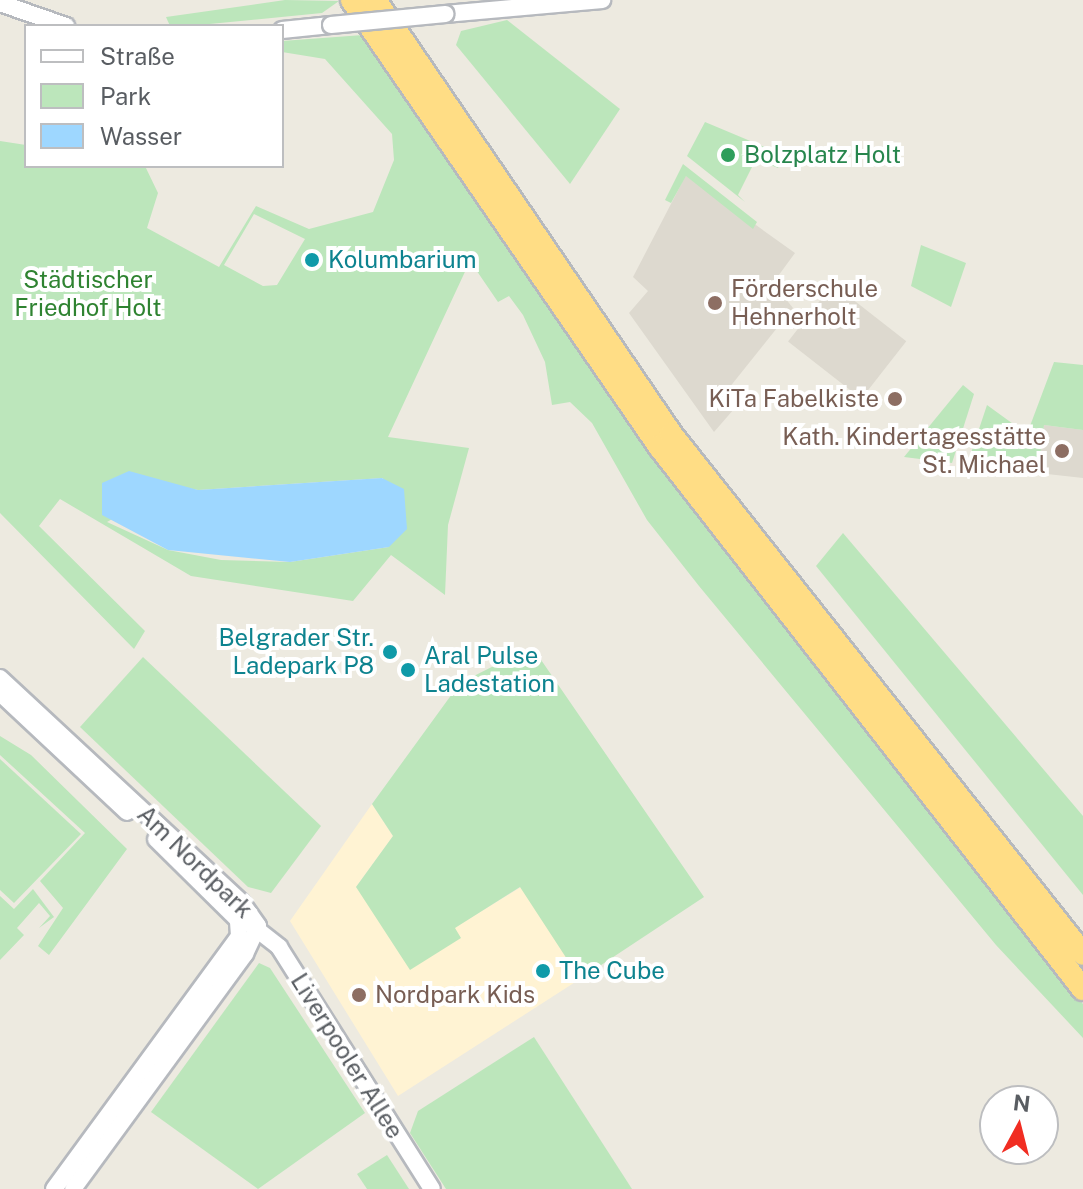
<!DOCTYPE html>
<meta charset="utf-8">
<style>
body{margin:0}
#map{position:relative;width:1083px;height:1189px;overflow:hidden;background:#edeae0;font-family:"Public Sans",sans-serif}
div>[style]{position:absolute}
.commercial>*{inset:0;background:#fff3d3}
.education>*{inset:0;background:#ddd9cf;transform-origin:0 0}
.green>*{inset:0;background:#bce6bb}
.water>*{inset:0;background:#9ed7ff}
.roads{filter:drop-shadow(2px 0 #b6b9be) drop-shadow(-2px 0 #b6b9be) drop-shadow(0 2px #b6b9be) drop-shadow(0 -2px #b6b9be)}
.tertiary>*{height:16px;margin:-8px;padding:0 8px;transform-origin:8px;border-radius:8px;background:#fff}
.motorway>*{height:22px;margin:-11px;padding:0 11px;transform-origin:11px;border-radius:11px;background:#ffdd85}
.bridges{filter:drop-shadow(2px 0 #b6b9be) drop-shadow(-2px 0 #b6b9be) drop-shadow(0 2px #b6b9be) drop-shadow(0 -2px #b6b9be)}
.tertiary-bridge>*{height:16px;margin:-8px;padding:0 8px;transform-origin:8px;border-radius:8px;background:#fff}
.dots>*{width:22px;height:22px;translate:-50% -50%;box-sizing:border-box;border:4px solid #fff;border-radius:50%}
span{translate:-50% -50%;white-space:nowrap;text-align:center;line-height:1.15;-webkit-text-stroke:8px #fff;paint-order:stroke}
.leisure-label{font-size:24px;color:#27864d}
.left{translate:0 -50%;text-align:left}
.culture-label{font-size:24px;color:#0d838f}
.right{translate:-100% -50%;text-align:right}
.park-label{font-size:24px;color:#2f8331}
.education-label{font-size:24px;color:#785e54}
.street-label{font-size:24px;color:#595d62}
.legend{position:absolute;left:24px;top:24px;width:260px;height:144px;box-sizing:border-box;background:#fff;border:2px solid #bdbec0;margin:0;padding:10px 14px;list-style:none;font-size:24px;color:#595d62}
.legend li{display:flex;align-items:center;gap:16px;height:40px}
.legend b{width:40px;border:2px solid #bdbec0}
.north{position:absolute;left:979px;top:1085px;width:80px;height:80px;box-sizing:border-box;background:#fff;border:2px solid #bdbec0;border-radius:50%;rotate:7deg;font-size:22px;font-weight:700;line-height:32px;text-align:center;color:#595d62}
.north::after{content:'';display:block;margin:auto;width:28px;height:36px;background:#f12d22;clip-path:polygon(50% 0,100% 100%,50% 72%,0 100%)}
</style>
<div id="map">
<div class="commercial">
<i style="clip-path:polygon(372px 804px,393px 836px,356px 887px,460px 937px,454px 928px,521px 887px,580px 979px,398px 1096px,290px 921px)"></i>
</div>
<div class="education">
<i style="clip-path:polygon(686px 175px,795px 253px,773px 283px,793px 308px,721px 398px,734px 409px,714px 432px,629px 313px,648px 291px,633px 277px)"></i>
<i style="left:833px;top:284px;width:93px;height:73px;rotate:38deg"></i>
<i style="clip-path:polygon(1044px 425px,1083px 430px,1083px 478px,1038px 473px)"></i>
</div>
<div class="green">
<i style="clip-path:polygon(285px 0,339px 1px,322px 13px,189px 26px,170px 26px,166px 17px)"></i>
<i style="clip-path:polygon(507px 20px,620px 109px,570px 184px,456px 45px,461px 31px)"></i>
<i style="clip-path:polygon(evenodd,363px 35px,694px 512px,1083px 1004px,1083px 1038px,996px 945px,699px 586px,647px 520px,592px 423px,570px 402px,552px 405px,545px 362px,523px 315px,509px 296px,498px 302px,470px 261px,388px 437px,469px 448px,448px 525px,445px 595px,391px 555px,353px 601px,191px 576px,60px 499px,39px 526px,145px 631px,134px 649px,0 513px,0 141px,26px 145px,26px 166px,145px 166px,158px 193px,147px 228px,219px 267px,256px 206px,309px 229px,373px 212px,394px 160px,392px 134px,325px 59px,282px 52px,282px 41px,363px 35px,254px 214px,305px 239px,277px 285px,263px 286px,224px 265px,254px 214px,363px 35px,383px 478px,389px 547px,290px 562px,221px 560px,168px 550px,107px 522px,171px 485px,198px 490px,383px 478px)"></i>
<i style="clip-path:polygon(705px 122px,784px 155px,778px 168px,756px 159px,738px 195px,745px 202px,687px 156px)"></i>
<i style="clip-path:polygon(683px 164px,757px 222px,753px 229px,686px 176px,671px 203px,665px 200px)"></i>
<i style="clip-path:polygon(921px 245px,966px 263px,951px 307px,911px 286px)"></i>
<i style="clip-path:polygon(1054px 362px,1083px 365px,1083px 430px,1044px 425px,1038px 473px,967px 465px,987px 405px,1027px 434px)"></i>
<i style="clip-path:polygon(963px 385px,974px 394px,952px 463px,904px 457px)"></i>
<i style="clip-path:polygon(843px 533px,1083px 816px,1083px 895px,816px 566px)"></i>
<i style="clip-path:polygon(527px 649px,537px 654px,704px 897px,580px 979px,520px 887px,455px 928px,461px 938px,410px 970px,356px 887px,393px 836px,372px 804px,460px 683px)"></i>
<i style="clip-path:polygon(143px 657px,321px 826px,271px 893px,248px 887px,80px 727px)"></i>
<i style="clip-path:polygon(0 736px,31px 755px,127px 849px,49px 955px,38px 946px,63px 908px,40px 881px,85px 833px,0 755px)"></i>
<i style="clip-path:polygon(0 759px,81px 834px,14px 903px,0 890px)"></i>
<i style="clip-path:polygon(33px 889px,54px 917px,39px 928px,50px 916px,39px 903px,17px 928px,24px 935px,0 960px,0 896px,14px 909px)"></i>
<i style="clip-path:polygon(259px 963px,270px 968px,365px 1113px,258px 1189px,151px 1112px)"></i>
<i style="clip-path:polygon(534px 1037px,632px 1189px,446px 1189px,410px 1133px,418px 1111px)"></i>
<i style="clip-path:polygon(387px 1155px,409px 1189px,367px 1189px,357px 1174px)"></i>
</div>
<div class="water">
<i style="clip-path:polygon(129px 471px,198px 490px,382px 478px,404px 489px,407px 529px,389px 547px,290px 562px,168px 550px,102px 515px,102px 483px)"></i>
</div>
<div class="roads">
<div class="tertiary">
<i style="left:0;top:3px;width:70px;rotate:19.2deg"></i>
<i style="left:445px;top:14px;width:158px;rotate:-5.1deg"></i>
<i style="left:282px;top:30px;width:49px;rotate:-5.8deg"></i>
<i style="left:0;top:678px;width:330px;rotate:42.9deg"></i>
<i style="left:242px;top:903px;width:28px;rotate:55deg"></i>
<i style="left:258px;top:926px;width:31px;rotate:115deg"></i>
<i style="left:245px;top:954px;width:291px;rotate:126.2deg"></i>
<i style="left:0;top:693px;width:174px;rotate:43.1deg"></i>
<i style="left:250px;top:924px;width:37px;rotate:38deg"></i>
<i style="left:279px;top:947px;width:286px;rotate:57.7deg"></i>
<i style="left:54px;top:1189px;width:313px;rotate:-53.8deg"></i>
<i style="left:239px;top:936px;width:16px;rotate:-94deg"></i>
<i style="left:238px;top:920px;width:115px;rotate:-135.4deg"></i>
</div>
<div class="motorway">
<i style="left:352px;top:0;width:541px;rotate:55.46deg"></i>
<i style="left:659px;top:446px;width:689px;rotate:52.02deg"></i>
<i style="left:375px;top:0;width:525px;rotate:55.7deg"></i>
<i style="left:671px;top:434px;width:663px;rotate:51.61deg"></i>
</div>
</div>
<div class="bridges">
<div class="tertiary-bridge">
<i style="left:331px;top:25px;width:115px;rotate:-5.5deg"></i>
</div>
</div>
<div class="dots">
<i style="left:728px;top:155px;background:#2e9e5b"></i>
<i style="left:312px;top:260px;background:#0f9aa8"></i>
<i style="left:715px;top:303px;background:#8d6e63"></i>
<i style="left:895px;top:399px;background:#8d6e63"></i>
<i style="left:1062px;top:451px;background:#8d6e63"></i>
<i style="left:390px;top:652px;background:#0f9aa8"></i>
<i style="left:408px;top:670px;background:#0f9aa8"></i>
<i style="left:543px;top:971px;background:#0f9aa8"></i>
<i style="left:359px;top:995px;background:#8d6e63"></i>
</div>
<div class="leisure-label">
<span class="left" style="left:744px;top:155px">Bolzplatz Holt</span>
</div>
<div class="culture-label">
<span class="left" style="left:328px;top:260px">Kolumbarium</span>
<span class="right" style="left:374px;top:652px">Belgrader Str.<br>Ladepark P8</span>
<span class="left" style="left:424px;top:670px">Aral Pulse<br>Ladestation</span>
<span class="left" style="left:559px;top:971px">The Cube</span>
</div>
<div class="park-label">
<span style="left:88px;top:294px">Städtischer<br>Friedhof Holt</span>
</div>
<div class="education-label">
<span class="left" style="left:731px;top:303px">Förderschule<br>Hehnerholt</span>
<span class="right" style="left:879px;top:399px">KiTa Fabelkiste</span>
<span class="right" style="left:1046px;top:451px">Kath. Kindertagesstätte<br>St. Michael</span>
<span class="left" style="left:375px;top:995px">Nordpark Kids</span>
</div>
<div class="street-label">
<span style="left:195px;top:862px;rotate:44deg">Am Nordpark</span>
<span style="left:347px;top:1056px;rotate:58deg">Liverpooler Allee</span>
</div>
<ul class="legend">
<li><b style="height:10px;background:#fff"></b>Straße</li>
<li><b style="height:22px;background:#bce6bb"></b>Park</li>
<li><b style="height:22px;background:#9ed7ff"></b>Wasser</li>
</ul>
<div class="north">N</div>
</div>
